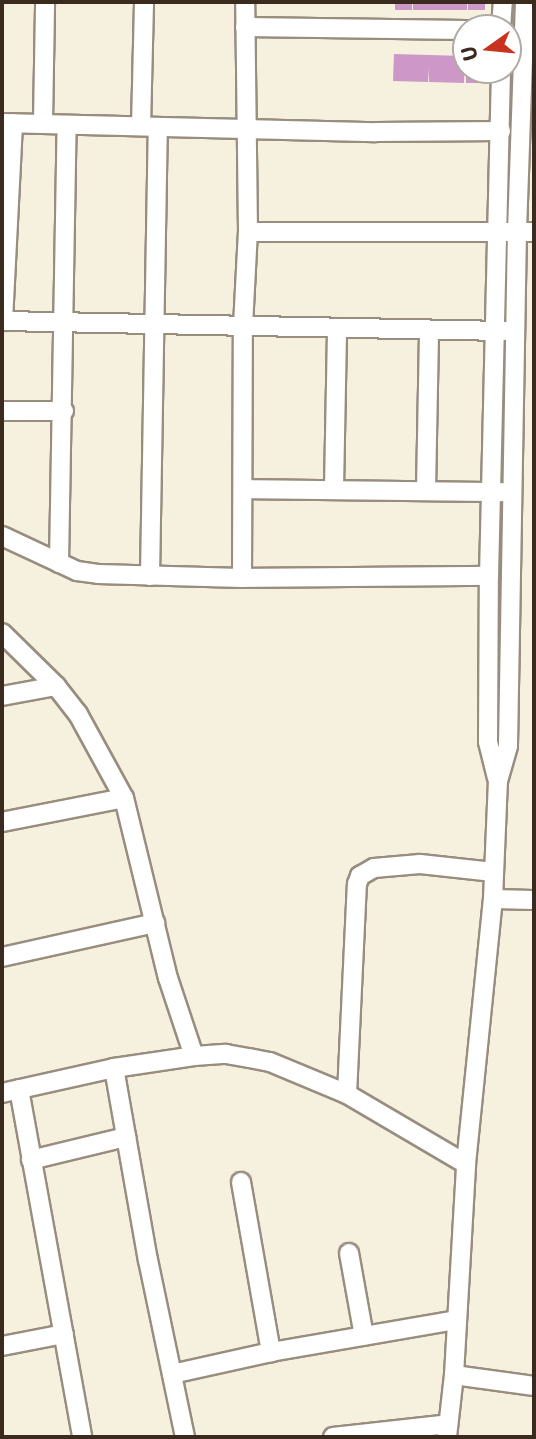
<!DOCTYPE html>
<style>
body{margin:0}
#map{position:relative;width:536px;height:1439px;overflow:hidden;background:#f6f0df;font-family:"Playpen Sans",sans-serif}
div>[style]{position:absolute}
.building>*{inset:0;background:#cd98c8;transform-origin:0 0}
.roads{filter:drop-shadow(2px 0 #988d7e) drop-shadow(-2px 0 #988d7e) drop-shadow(0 2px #988d7e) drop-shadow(0 -2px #988d7e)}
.minor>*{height:18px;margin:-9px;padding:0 9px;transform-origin:9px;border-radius:9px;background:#fff}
span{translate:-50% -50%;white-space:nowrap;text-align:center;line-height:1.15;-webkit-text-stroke:7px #fff;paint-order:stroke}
.frame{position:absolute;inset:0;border:4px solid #3b2a1e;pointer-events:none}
.north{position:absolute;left:452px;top:14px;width:70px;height:70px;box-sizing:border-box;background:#fff;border:2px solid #b1aaa5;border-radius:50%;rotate:255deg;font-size:19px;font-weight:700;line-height:28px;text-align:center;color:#3b2a1e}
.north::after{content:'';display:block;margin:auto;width:24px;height:32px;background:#c8321e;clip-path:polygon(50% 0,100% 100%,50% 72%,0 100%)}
</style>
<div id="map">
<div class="building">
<i style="left:395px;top:2px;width:17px;height:8px"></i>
<i style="left:413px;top:2px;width:54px;height:8px"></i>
<i style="left:468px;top:2px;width:17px;height:8px"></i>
<i style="clip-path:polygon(394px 54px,465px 56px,464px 83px,429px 82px,429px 68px,428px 82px,393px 81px)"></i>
<i style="left:466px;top:70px;width:17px;height:13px"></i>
</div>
<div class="roads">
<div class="minor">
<i style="left:245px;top:27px;width:221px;rotate:0.8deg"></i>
<i style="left:501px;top:28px;width:26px;rotate:-86deg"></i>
<i style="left:43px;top:122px;width:120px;rotate:-89deg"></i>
<i style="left:2px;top:123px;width:374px;rotate:1.4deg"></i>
<i style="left:376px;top:132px;width:125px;rotate:-0.5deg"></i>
<i style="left:141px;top:126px;width:124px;rotate:-88.6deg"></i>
<i style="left:248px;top:232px;width:286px"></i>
<i style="left:2px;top:321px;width:503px;rotate:1.14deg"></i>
<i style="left:3px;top:321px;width:198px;rotate:-87.1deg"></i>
<i style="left:2px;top:411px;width:62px"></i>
<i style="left:334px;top:488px;width:160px;rotate:-88.9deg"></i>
<i style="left:243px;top:489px;width:259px;rotate:0.7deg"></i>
<i style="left:426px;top:490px;width:160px;rotate:-88.9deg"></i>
<i style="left:2px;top:536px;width:83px;rotate:25deg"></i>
<i style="left:77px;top:571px;width:21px;rotate:8deg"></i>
<i style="left:98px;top:574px;width:144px;rotate:1.6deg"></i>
<i style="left:242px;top:578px;width:247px;rotate:-0.5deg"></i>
<i style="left:59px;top:563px;width:438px;rotate:-89deg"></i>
<i style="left:150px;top:576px;width:449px;rotate:-89deg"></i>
<i style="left:242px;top:578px;width:252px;rotate:-89.8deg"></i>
<i style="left:243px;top:326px;width:94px;rotate:-87deg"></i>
<i style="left:248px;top:232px;width:230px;rotate:-90.7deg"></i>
<i style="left:2px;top:633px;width:76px;rotate:44.5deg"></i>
<i style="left:56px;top:686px;width:36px;rotate:52deg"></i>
<i style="left:78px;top:714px;width:96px;rotate:61.3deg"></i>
<i style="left:124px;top:798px;width:185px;rotate:76.3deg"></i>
<i style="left:168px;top:978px;width:82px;rotate:71.6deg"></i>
<i style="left:2px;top:696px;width:55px;rotate:-10.5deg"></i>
<i style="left:497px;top:778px;width:37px;rotate:-104deg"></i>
<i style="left:488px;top:742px;width:166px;rotate:-89.7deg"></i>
<i style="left:489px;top:576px;width:506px;rotate:-88.64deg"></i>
<i style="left:2px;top:822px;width:124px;rotate:-11.1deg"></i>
<i style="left:493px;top:899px;width:41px;rotate:1.4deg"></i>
<i style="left:2px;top:957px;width:157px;rotate:-12.5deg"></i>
<i style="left:114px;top:1068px;width:195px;rotate:80deg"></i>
<i style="left:148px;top:1260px;width:181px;rotate:78.2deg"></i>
<i style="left:19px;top:1089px;width:354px;rotate:79.7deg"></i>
<i style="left:2px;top:1093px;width:115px;rotate:-12.6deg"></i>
<i style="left:114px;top:1068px;width:81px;rotate:-8.5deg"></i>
<i style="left:194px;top:1056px;width:32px;rotate:-4deg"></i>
<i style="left:226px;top:1054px;width:23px;rotate:10deg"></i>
<i style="left:249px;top:1058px;width:21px;rotate:11deg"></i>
<i style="left:270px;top:1062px;width:83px;rotate:22.6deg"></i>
<i style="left:347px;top:1094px;width:138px;rotate:30.5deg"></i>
<i style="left:347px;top:1094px;width:210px;rotate:-87.3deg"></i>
<i style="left:357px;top:884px;width:9px;rotate:-69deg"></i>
<i style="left:360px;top:876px;width:16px;rotate:-30deg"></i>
<i style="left:374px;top:868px;width:46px;rotate:-5deg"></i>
<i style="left:420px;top:864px;width:74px;rotate:6.2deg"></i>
<i style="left:31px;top:1160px;width:98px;rotate:-13.6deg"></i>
<i style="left:241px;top:1182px;width:173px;rotate:80deg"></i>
<i style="left:349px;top:1253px;width:84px;rotate:79.8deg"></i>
<i style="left:2px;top:1346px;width:63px;rotate:-11deg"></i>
<i style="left:172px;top:1374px;width:101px;rotate:-12.5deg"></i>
<i style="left:271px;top:1352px;width:188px;rotate:-9.8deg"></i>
<i style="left:454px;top:1375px;width:81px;rotate:7.8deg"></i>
<i style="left:333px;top:1437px;width:116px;rotate:-6.4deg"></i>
<i style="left:447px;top:1437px;width:62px;rotate:-83.6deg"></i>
<i style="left:454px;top:1375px;width:211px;rotate:-86.7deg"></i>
<i style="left:466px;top:1164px;width:266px;rotate:-84.2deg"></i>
<i style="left:493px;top:899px;width:118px;rotate:-87.6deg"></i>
<i style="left:498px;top:781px;width:37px;rotate:-74deg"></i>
<i style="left:508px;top:745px;width:514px;rotate:-89deg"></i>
<i style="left:517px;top:231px;width:229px;rotate:-88deg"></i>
</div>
</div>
<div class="frame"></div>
<div class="north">U</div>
</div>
